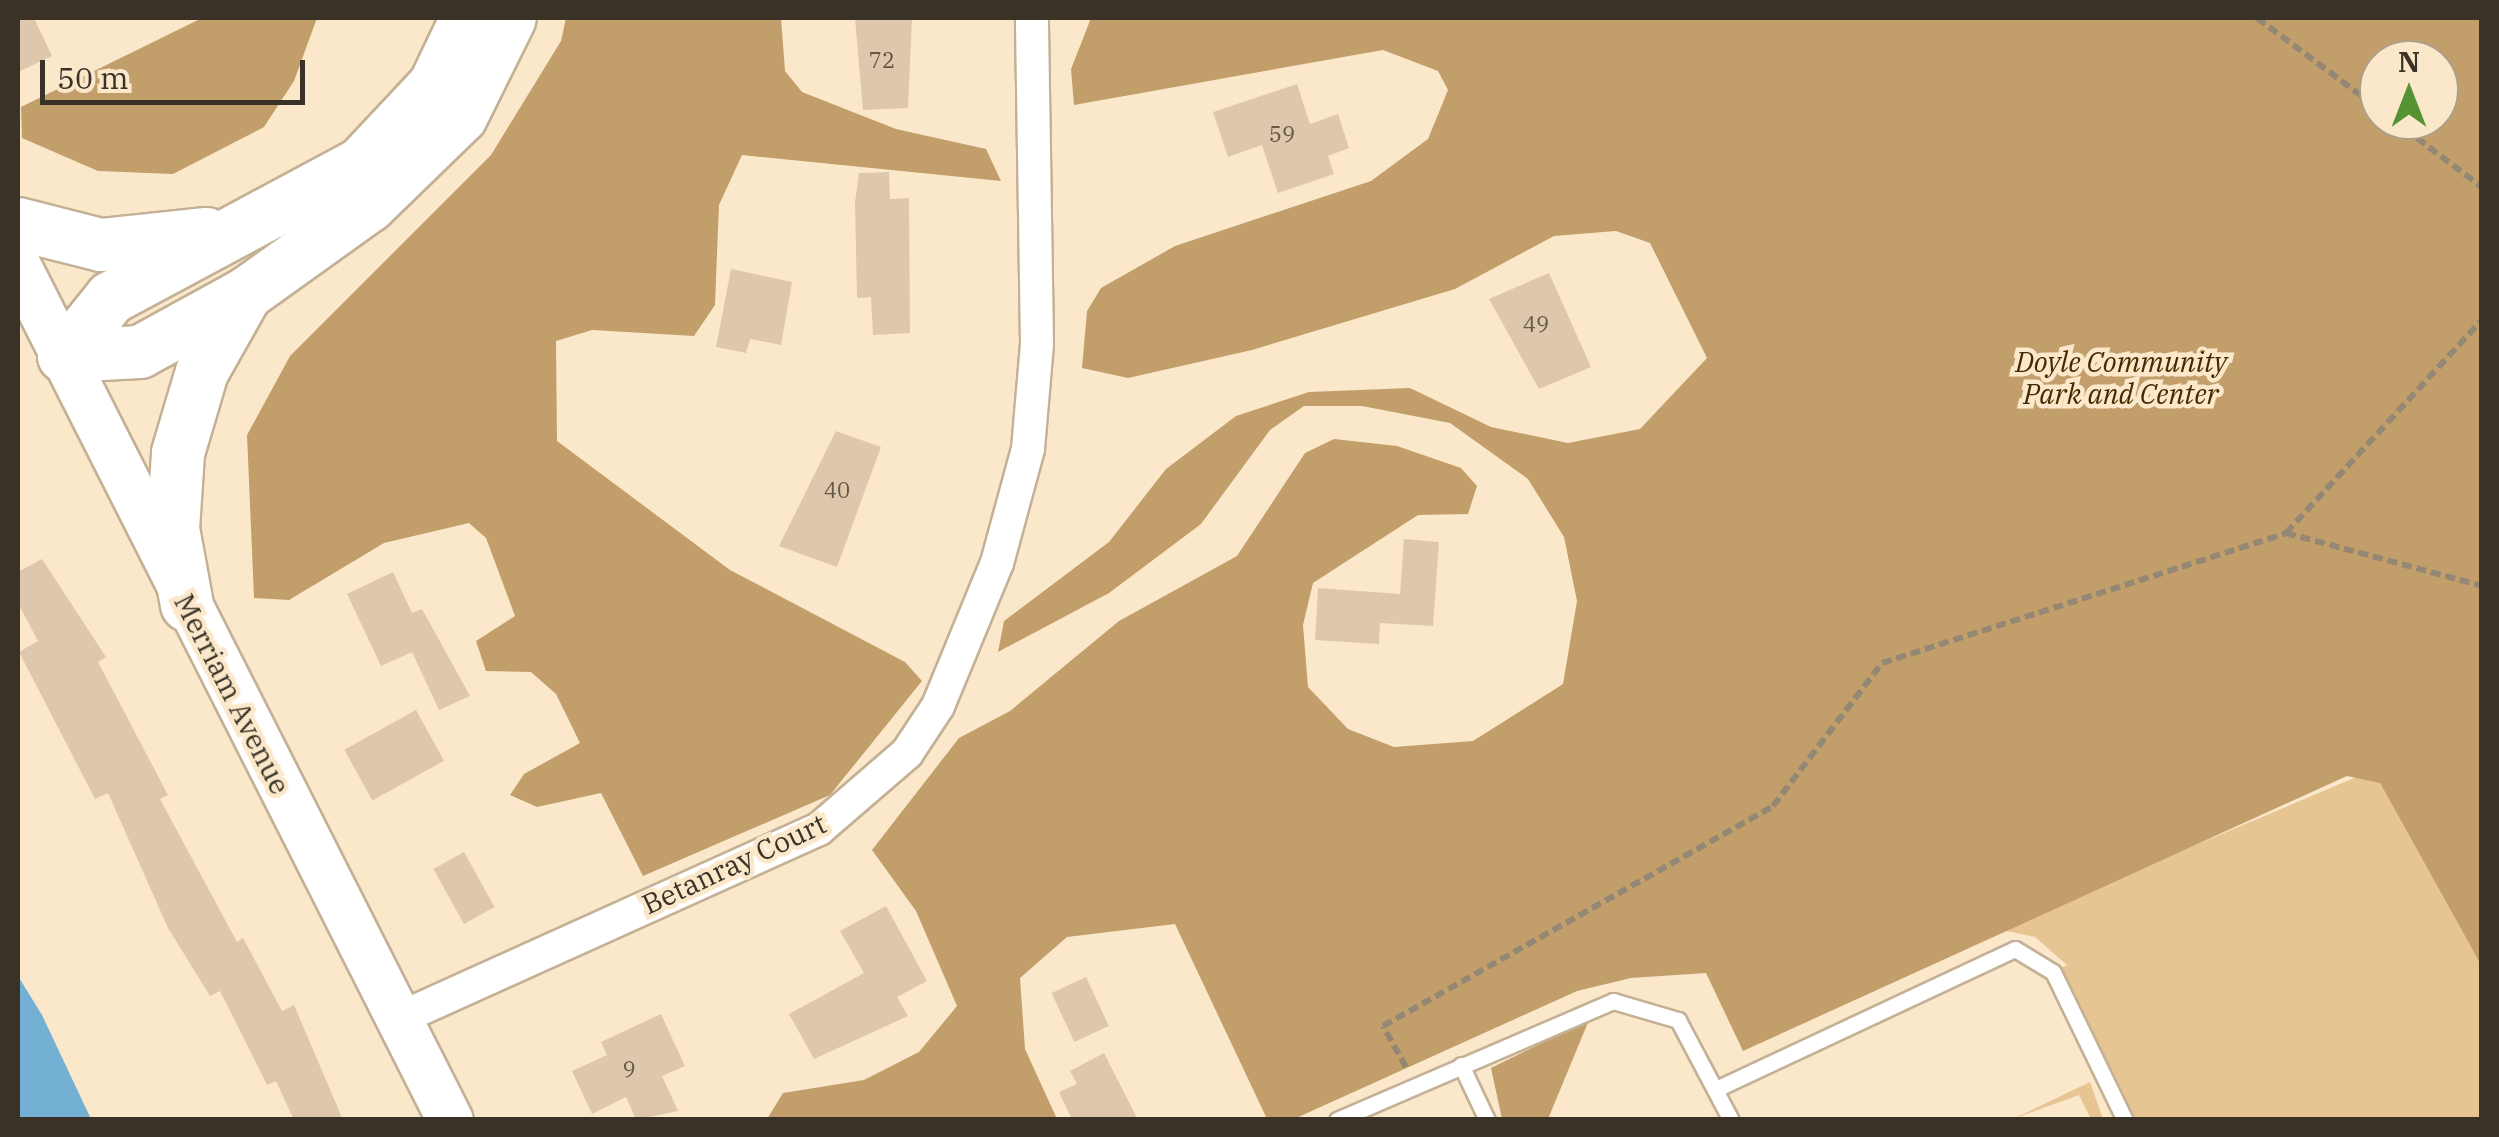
<!DOCTYPE html>
<style>
body{margin:0}
#map{position:relative;width:2499px;height:1137px;overflow:hidden;background:#fbe8cb;font-family:"IBM Plex Serif",serif}
div>[style]{position:absolute}
.green>*{inset:0;background:#e7c592}
.forest>*{inset:0;background:#c29f6a}
.water>*{inset:0;background:#73b0d3}
.building>*{inset:0;background:#dfc7ad;transform-origin:0 0}
.path>*{height:6px;margin-top:-3px;transform-origin:0;background:repeating-linear-gradient(90deg,#948774 0 10px,transparent 0 15px)}
.roads{filter:drop-shadow(2px 0 #c4b195) drop-shadow(-2px 0 #c4b195) drop-shadow(0 2px #c4b195) drop-shadow(0 -2px #c4b195)}
.service>*{height:15px;margin:-7.5px;padding:0 7.5px;transform-origin:7.5px;border-radius:7.5px;background:#fff}
.minor>*{height:32px;margin:-16px;padding:0 16px;transform-origin:16px;border-radius:16px;background:#fff}
.secondary>*{height:45px;margin:-22.5px;padding:0 22.5px;transform-origin:22.5px;border-radius:22.5px;background:#fff}
.trunk>*{height:52px;margin:-26px;padding:0 26px;transform-origin:26px;border-radius:26px;background:#fff}
span{translate:-50% -50%;white-space:nowrap;text-align:center;line-height:1.15;-webkit-text-stroke:9px #fbe8cb;paint-order:stroke}
.number-label{font-size:22px;color:#635748}
.number-label span{-webkit-text-stroke-width:0}
.park-label{font-size:28px;color:#432b00;font-style:italic}
.street-label{font-size:28px;color:#3a3227}
.frame{position:absolute;inset:0;border:20px solid #3a3227;pointer-events:none}
.north{position:absolute;left:2359px;top:40px;width:100px;height:100px;box-sizing:border-box;background:#fbe8cb;border:2px solid #ae9f89;border-radius:50%;rotate:0deg;font-size:28px;font-weight:700;line-height:40px;text-align:center;color:#3a3227}
.north::after{content:'';display:block;margin:auto;width:35px;height:45px;background:#559232;clip-path:polygon(50% 0,100% 100%,50% 72%,0 100%)}
.scale{position:absolute;left:40px;top:60px;width:265px;height:45px;box-sizing:border-box;border:5px solid #3a3227;border-top:0;padding-left:12px;font-size:30px;line-height:35px;white-space:nowrap;color:#3a3227;-webkit-text-stroke:8px #fbe8cb;paint-order:stroke}
</style>
<div id="map">
<div class="green">
<i style="clip-path:polygon(2361px 775px,2380px 783px,2481px 965px,2481px 1119px,2125px 1119px,2053px 972px,2067px 965px,2035px 937px,1997px 929px)"></i>
<i style="clip-path:polygon(2090px 1082px,2103px 1119px,2091px 1119px,2079px 1095px,2013px 1119px)"></i>
</div>
<div class="forest">
<i style="clip-path:polygon(202px 18px,317px 18px,294px 81px,264px 127px,173px 174px,98px 171px,22px 138px,21px 107px)"></i>
<i style="clip-path:polygon(566px 18px,781px 18px,785px 71px,802px 92px,896px 129px,986px 149px,1001px 181px,742px 155px,719px 205px,715px 305px,694px 336px,592px 330px,556px 341px,557px 441px,730px 570px,905px 662px,922px 681px,830px 795px,643px 876px,601px 793px,537px 807px,510px 795px,524px 774px,580px 743px,556px 694px,531px 672px,486px 671px,476px 641px,515px 616px,486px 538px,469px 523px,384px 543px,289px 600px,254px 598px,247px 435px,290px 356px,491px 155px,561px 41px)"></i>
<i style="clip-path:polygon(evenodd,1091px 18px,2481px 18px,2481px 965px,2380px 783px,2347px 776px,1743px 1051px,1706px 973px,1631px 978px,1577px 991px,1294px 1119px,1267px 1119px,1175px 924px,1067px 937px,1020px 978px,1025px 1049px,1057px 1119px,767px 1119px,783px 1093px,864px 1080px,919px 1052px,957px 1006px,916px 911px,872px 850px,959px 738px,1010px 711px,1119px 621px,1237px 556px,1305px 453px,1334px 439px,1397px 446px,1461px 468px,1477px 486px,1468px 514px,1418px 515px,1313px 583px,1303px 625px,1308px 687px,1348px 729px,1394px 747px,1473px 741px,1563px 684px,1577px 601px,1564px 537px,1528px 479px,1450px 423px,1362px 406px,1304px 406px,1270px 430px,1201px 524px,1109px 593px,998px 652px,1004px 621px,1109px 542px,1166px 469px,1236px 416px,1309px 392px,1410px 388px,1491px 427px,1568px 443px,1640px 429px,1707px 358px,1650px 243px,1616px 231px,1554px 236px,1455px 289px,1252px 350px,1128px 378px,1082px 368px,1087px 311px,1101px 288px,1175px 246px,1371px 181px,1428px 139px,1448px 90px,1438px 71px,1383px 50px,1074px 105px,1071px 69px,1091px 18px,2439px 60px,2439px 120px,2379px 120px,2379px 60px,2439px 60px)"></i>
<i style="clip-path:polygon(1589px 1020px,1548px 1119px,1502px 1119px,1491px 1068px)"></i>
</div>
<div class="water">
<i style="clip-path:polygon(18px 976px,42px 1015px,91px 1119px,18px 1119px)"></i>
</div>
<div class="building">
<i style="clip-path:polygon(18px 18px,34px 18px,52px 56px,18px 72px)"></i>
<i style="clip-path:polygon(855px 18px,912px 18px,908px 108px,863px 110px)"></i>
<i style="clip-path:polygon(1297px 84px,1310px 124px,1338px 114px,1349px 148px,1328px 156px,1334px 174px,1278px 193px,1262px 145px,1228px 157px,1213px 112px)"></i>
<i style="clip-path:polygon(889px 172px,890px 199px,909px 198px,910px 333px,873px 335px,871px 297px,857px 298px,855px 202px,859px 173px)"></i>
<i style="clip-path:polygon(731px 269px,792px 282px,781px 345px,750px 339px,746px 353px,716px 347px)"></i>
<i style="clip-path:polygon(1549px 273px,1591px 367px,1539px 389px,1489px 299px)"></i>
<i style="clip-path:polygon(836px 431px,881px 447px,837px 567px,779px 546px)"></i>
<i style="clip-path:polygon(1404px 539px,1439px 542px,1433px 626px,1380px 623px,1379px 644px,1315px 640px,1318px 588px,1400px 594px)"></i>
<i style="clip-path:polygon(42px 559px,106px 657px,98px 662px,168px 795px,160px 799px,237px 942px,243px 938px,282px 1011px,294px 1005px,343px 1120px,294px 1120px,276px 1081px,267px 1085px,220px 991px,210px 996px,168px 928px,108px 793px,95px 799px,19px 652px,38px 641px,18px 603px,18px 572px)"></i>
<i style="clip-path:polygon(393px 572px,412px 613px,422px 609px,470px 696px,439px 710px,412px 652px,381px 666px,347px 594px)"></i>
<i style="left:416px;top:710px;width:58px;height:82px;rotate:61deg"></i>
<i style="left:464px;top:852px;width:63px;height:35px;rotate:61deg"></i>
<i style="clip-path:polygon(886px 906px,927px 981px,897px 997px,908px 1016px,814px 1059px,789px 1014px,864px 973px,840px 931px)"></i>
<i style="left:1086px;top:977px;width:54px;height:38px;rotate:65deg"></i>
<i style="clip-path:polygon(661px 1014px,685px 1066px,662px 1076px,678px 1111px,636px 1120px,626px 1097px,592px 1114px,572px 1071px,607px 1055px,601px 1042px)"></i>
<i style="clip-path:polygon(1104px 1053px,1138px 1120px,1072px 1120px,1059px 1092px,1077px 1084px,1070px 1071px)"></i>
</div>
<div class="path">
<i style="left:2257px;top:18px;width:152px;rotate:36.7deg"></i>
<i style="left:2393px;top:120px;width:111px;rotate:37deg"></i>
<i style="left:2286px;top:533px;width:203px;rotate:15.1deg"></i>
<i style="left:1406px;top:1067px;width:47px;rotate:-119.3deg"></i>
<i style="left:1383px;top:1026px;width:448px;rotate:-29.4deg"></i>
<i style="left:1773px;top:806px;width:180px;rotate:-52.7deg"></i>
<i style="left:1882px;top:663px;width:424px;rotate:-17.8deg"></i>
<i style="left:2286px;top:533px;width:289px;rotate:-47.4deg"></i>
</div>
<div class="roads">
<div class="service">
<i style="left:1461px;top:1065px;width:61px;rotate:64.7deg"></i>
<i style="left:1716px;top:1089px;width:330px;rotate:-25.1deg"></i>
<i style="left:2015px;top:949px;width:44px;rotate:31.2deg"></i>
<i style="left:2053px;top:972px;width:165px;rotate:64.1deg"></i>
<i style="left:1337px;top:1120px;width:301px;rotate:-23.3deg"></i>
<i style="left:1613px;top:1001px;width:68px;rotate:16.3deg"></i>
<i style="left:1678px;top:1020px;width:113px;rotate:62.1deg"></i>
</div>
<div class="minor">
<i style="left:398px;top:1019px;width:462px;rotate:-24.3deg"></i>
<i style="left:819px;top:829px;width:116px;rotate:-40.8deg"></i>
<i style="left:907px;top:753px;width:56px;rotate:-56.6deg"></i>
<i style="left:938px;top:706px;width:155px;rotate:-67.6deg"></i>
<i style="left:997px;top:563px;width:118px;rotate:-74.8deg"></i>
<i style="left:1028px;top:449px;width:106px;rotate:-85.1deg"></i>
<i style="left:1037px;top:343px;width:325px;rotate:-90.9deg"></i>
</div>
<div class="secondary">
<i style="left:18px;top:266px;width:957px;rotate:63.17deg"></i>
</div>
<div class="trunk">
<i style="left:18px;top:224px;width:86px;rotate:14.2deg"></i>
<i style="left:101px;top:245px;width:106px;rotate:-6deg"></i>
<i style="left:64px;top:356px;width:76px;rotate:-3deg"></i>
<i style="left:140px;top:352px;width:121px;rotate:-28.7deg"></i>
<i style="left:246px;top:294px;width:151px;rotate:-35.6deg"></i>
<i style="left:369px;top:206px;width:128px;rotate:-44.1deg"></i>
<i style="left:461px;top:117px;width:110px;rotate:-63.7deg"></i>
<i style="left:64px;top:356px;width:75px;rotate:-51deg"></i>
<i style="left:111px;top:298px;width:284px;rotate:-28.2deg"></i>
<i style="left:361px;top:164px;width:108px;rotate:-46.9deg"></i>
<i style="left:435px;top:85px;width:74px;rotate:-64.5deg"></i>
<i style="left:187px;top:605px;width:77px;rotate:-100.4deg"></i>
<i style="left:173px;top:529px;width:76px;rotate:-86.2deg"></i>
<i style="left:178px;top:453px;width:84px;rotate:-73.5deg"></i>
<i style="left:202px;top:372px;width:90px;rotate:-60.6deg"></i>
</div>
</div>
<div class="number-label">
<span style="left:882px;top:60px">72</span>
<span style="left:1282px;top:134px">59</span>
<span style="left:1536px;top:324px">49</span>
<span style="left:837px;top:490px">40</span>
<span style="left:629px;top:1069px">9</span>
</div>
<div class="park-label">
<span style="left:2121px;top:378px">Doyle Community<br>Park and Center</span>
</div>
<div class="street-label">
<span style="left:232px;top:694px;rotate:63deg">Merriam Avenue</span>
<span style="left:734px;top:864px;rotate:-25deg">Betanray Court</span>
</div>
<div class="frame"></div>
<div class="north">N</div>
<div class="scale">50 m</div>
</div>
